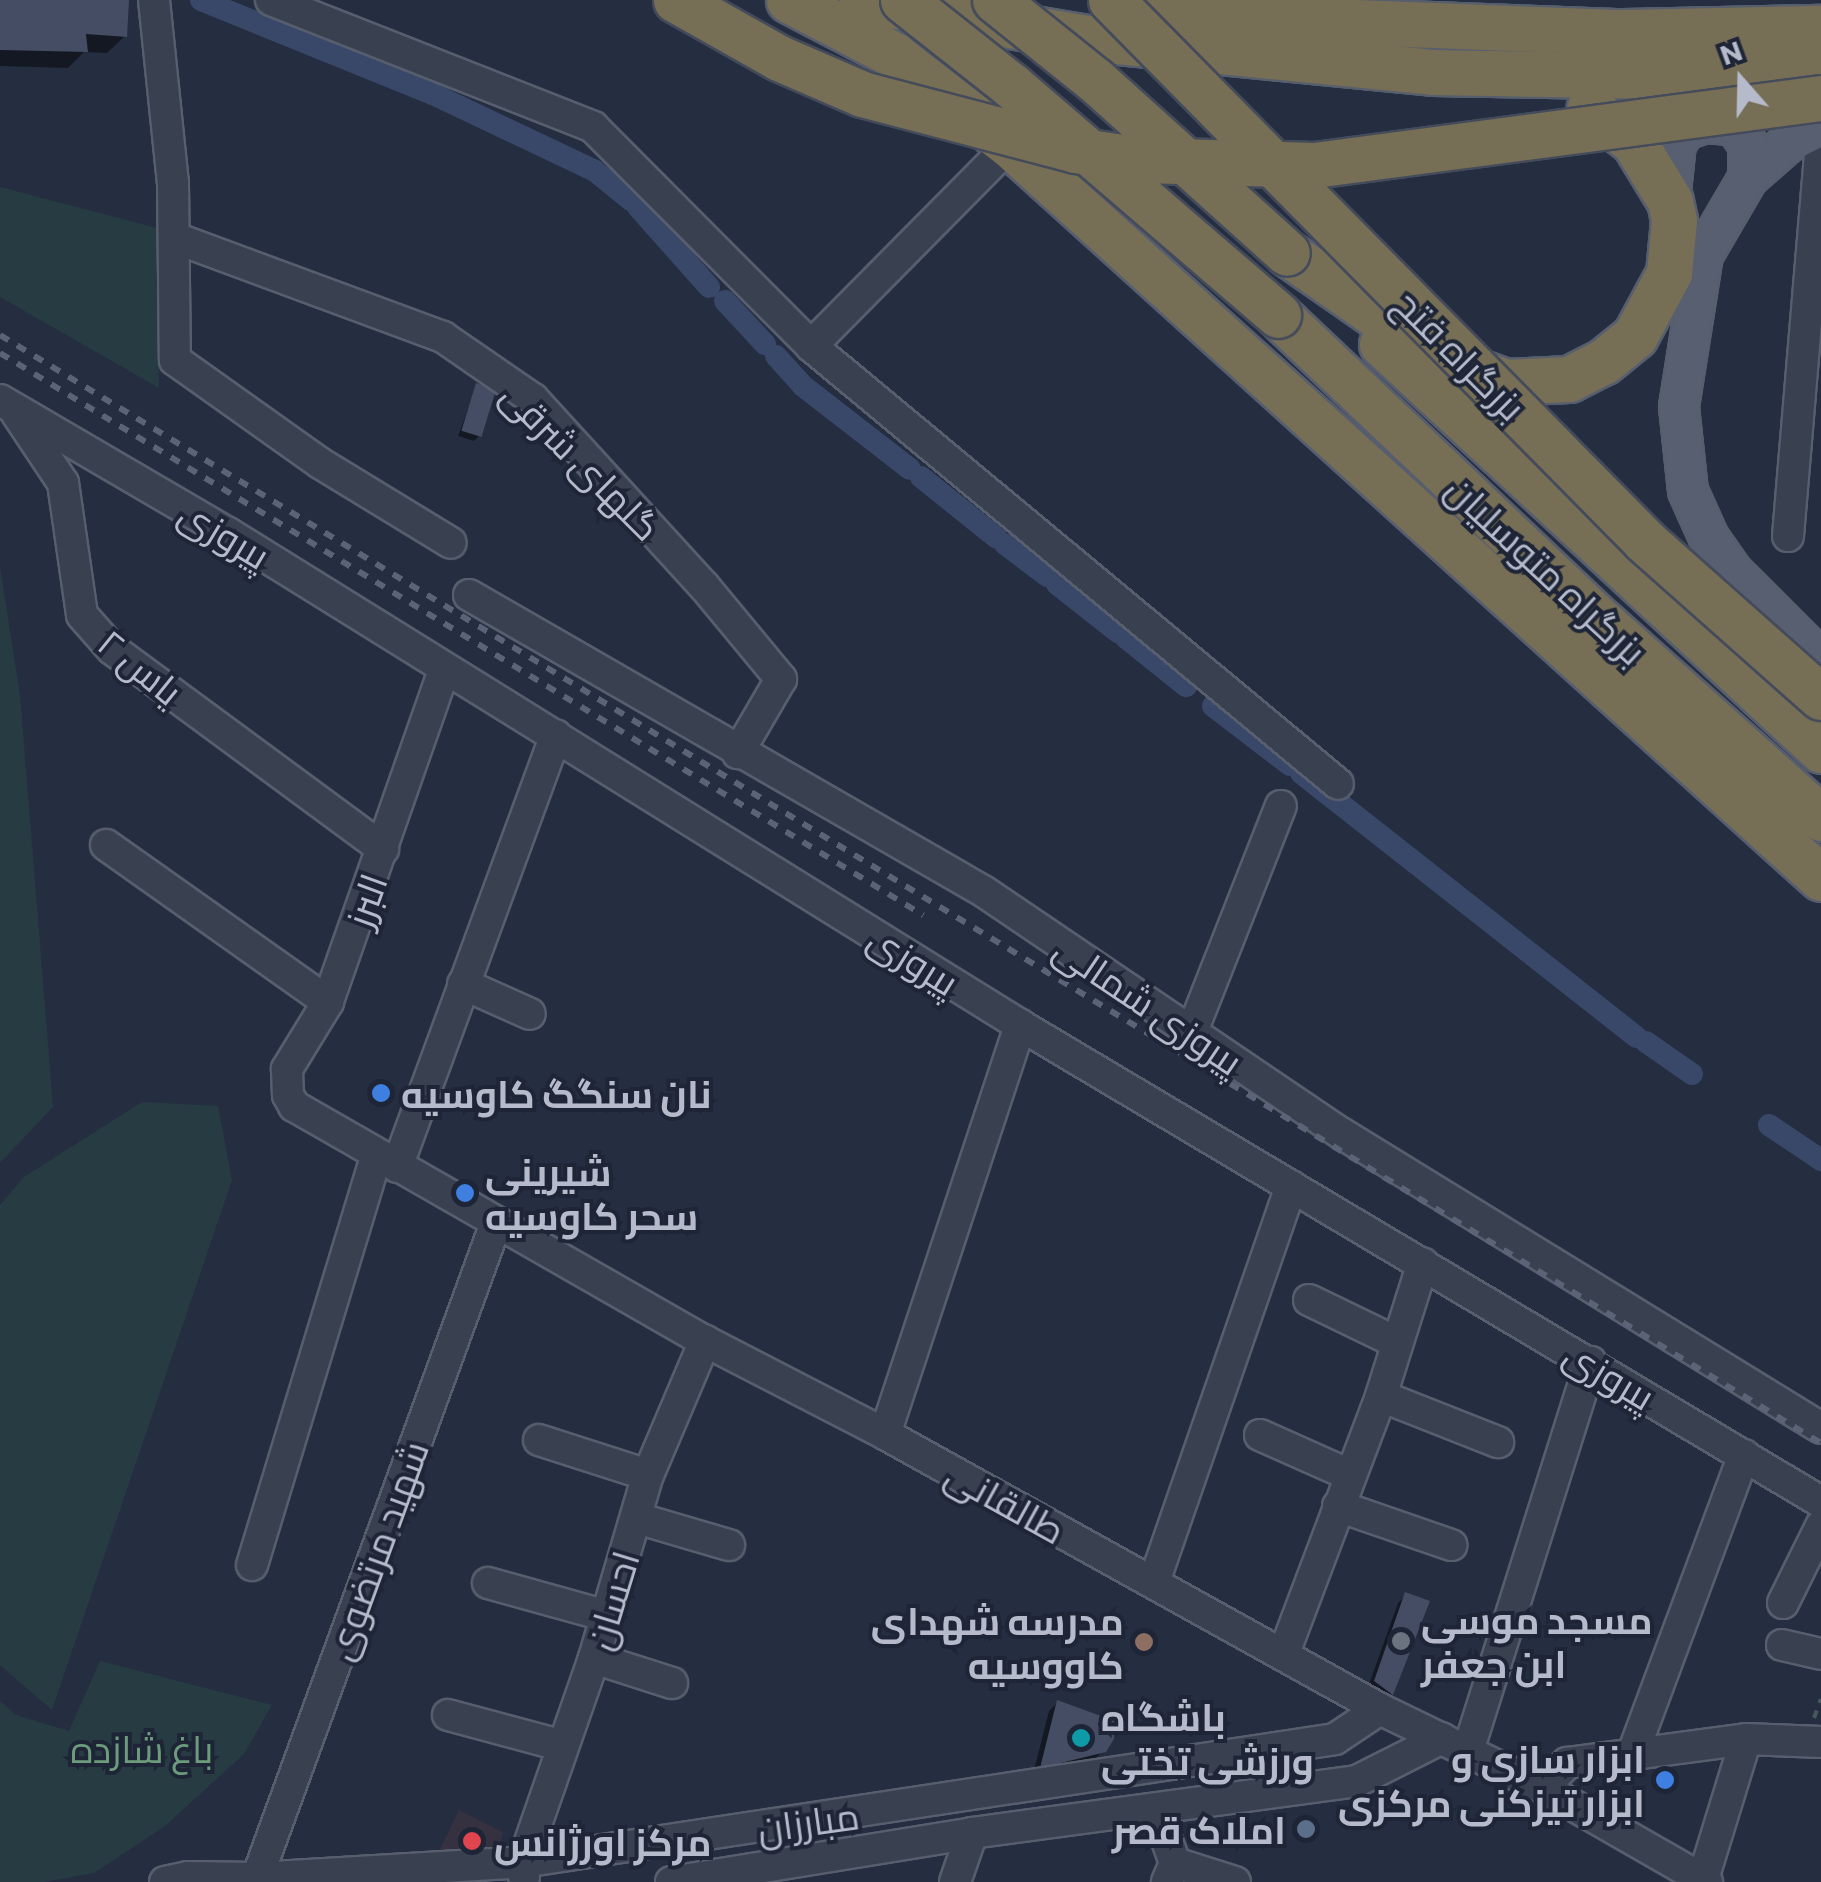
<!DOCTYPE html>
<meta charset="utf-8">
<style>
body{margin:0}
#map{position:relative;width:1821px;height:1882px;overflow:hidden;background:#252e41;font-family:Commissioner,Cairo,sans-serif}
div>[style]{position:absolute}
.medical>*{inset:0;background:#353141}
.green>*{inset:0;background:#273b42}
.shadow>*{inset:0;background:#0007}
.canal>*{height:22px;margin:-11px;padding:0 11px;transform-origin:11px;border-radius:11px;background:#394768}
.building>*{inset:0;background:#444d63;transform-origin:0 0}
.path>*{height:4px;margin-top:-2px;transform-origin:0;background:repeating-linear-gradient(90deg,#45585e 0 8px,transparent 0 16px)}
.roads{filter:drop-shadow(2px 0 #575e6e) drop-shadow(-2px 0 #575e6e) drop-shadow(0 2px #575e6e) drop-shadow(0 -2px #575e6e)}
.minor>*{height:30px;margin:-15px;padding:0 15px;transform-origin:15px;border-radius:15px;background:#394050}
.major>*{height:38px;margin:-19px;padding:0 19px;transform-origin:19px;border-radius:19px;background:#575f70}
.highway>*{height:45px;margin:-22.5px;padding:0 22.5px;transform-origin:22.5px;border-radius:22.5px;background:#776e56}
.rail>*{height:6px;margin-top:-3px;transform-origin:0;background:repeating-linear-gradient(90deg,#5b6477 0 10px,transparent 0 20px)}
.bridges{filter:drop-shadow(2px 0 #444b5b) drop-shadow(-2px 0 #444b5b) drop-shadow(0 2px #444b5b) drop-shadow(0 -2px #444b5b)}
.highway-bridge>*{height:45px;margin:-22.5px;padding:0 22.5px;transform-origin:22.5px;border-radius:22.5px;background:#776e56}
.dots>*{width:28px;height:28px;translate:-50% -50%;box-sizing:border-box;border:5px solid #1e2536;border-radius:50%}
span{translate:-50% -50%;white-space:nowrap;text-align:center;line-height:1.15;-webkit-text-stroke:8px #1e2536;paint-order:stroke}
.street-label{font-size:38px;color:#b6bbcb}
.poi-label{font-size:38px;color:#b6bbcb;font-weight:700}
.left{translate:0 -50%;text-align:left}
.right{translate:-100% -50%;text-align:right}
.park-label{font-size:38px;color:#6d9c7d}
.north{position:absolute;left:1691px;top:30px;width:100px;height:100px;-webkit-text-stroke:8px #1e2536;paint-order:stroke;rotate:340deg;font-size:28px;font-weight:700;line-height:40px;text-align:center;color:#b6bbcb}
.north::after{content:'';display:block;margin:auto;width:35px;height:45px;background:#b6bbcb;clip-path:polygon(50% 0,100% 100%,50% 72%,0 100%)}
</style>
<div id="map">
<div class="medical">
<i style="clip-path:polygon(459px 1810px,503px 1832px,498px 1856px,439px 1851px)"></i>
</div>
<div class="green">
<i style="clip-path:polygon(0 187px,157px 228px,159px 388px,0 297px)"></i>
<i style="clip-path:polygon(0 567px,20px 695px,53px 1107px,0 1163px)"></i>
<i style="clip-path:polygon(142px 1102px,218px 1106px,232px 1180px,52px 1710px,0 1665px,0 1205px,24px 1177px)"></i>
<i style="clip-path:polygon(100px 1661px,272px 1705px,244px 1754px,165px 1826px,94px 1873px,44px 1882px,0 1882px,0 1701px,16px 1715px,69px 1731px)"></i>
</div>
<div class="shadow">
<i style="clip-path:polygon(0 0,126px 0,125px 36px,107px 53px,84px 52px,68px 68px,0 66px)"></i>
<i style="clip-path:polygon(477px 385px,479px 436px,474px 441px,458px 436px)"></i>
<i style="clip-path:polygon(1406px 1595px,1427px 1603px,1391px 1694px,1383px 1701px,1367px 1690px,1398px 1603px)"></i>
<i style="clip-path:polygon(1057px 1703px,1104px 1750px,1095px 1759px,1033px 1774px,1049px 1711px)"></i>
</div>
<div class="canal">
<i style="left:201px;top:0;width:250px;rotate:22.1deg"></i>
<i style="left:433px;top:94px;width:179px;rotate:25.4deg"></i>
<i style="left:595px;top:171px;width:48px;rotate:39deg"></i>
<i style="left:638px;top:207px;width:107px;rotate:48.4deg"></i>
<i style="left:725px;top:301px;width:59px;rotate:47.1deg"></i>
<i style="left:776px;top:356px;width:40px;rotate:48deg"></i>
<i style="left:803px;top:386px;width:135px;rotate:37.8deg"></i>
<i style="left:921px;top:477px;width:97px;rotate:38.8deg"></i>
<i style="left:1005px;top:544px;width:53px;rotate:37.3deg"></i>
<i style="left:1057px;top:584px;width:78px;rotate:38.2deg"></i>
<i style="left:1126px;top:638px;width:77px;rotate:38.7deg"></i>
<i style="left:1213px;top:706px;width:97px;rotate:37.5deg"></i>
<i style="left:1301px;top:773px;width:427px;rotate:38.2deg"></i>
<i style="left:1646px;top:1042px;width:56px;rotate:34.8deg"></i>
<i style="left:1769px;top:1125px;width:63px;rotate:33.9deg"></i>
</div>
<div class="building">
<i style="clip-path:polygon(0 0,129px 0,127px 37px,86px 34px,88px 52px,0 50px)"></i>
<i style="left:476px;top:383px;width:21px;height:50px;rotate:17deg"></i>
<i style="clip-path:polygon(1405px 1592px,1430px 1601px,1393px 1695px,1374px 1681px)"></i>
<i style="clip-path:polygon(1057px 1700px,1123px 1724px,1106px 1752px,1040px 1768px)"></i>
</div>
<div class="path">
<i style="left:1814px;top:1718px;width:20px;rotate:-70deg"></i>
</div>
<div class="roads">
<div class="minor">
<i style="left:154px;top:0;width:184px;rotate:84.1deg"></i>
<i style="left:173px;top:183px;width:177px;rotate:89.4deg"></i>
<i style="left:175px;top:360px;width:178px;rotate:35.4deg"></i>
<i style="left:320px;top:463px;width:153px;rotate:31.4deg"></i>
<i style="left:271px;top:0;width:346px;rotate:21.5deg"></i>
<i style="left:593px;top:127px;width:309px;rotate:45.1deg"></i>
<i style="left:811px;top:346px;width:685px;rotate:39.73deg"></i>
<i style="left:175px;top:238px;width:286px;rotate:20.3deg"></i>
<i style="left:443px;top:337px;width:109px;rotate:34.6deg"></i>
<i style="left:533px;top:399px;width:253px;rotate:47.6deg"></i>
<i style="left:704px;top:586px;width:121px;rotate:50.4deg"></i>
<i style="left:781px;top:679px;width:86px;rotate:120.2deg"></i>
<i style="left:811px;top:346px;width:283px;rotate:-45.3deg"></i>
<i style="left:0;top:400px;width:264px;rotate:30.3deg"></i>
<i style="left:228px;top:533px;width:932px;rotate:31.85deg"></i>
<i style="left:1020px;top:1025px;width:932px;rotate:30.77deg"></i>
<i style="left:17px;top:414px;width:83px;rotate:56.3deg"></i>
<i style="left:63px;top:483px;width:133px;rotate:81.8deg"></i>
<i style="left:82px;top:615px;width:45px;rotate:48.6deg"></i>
<i style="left:112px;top:649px;width:337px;rotate:36.4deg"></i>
<i style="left:1788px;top:536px;width:393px;rotate:-85.2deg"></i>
<i style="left:469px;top:595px;width:593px;rotate:29.94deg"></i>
<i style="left:983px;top:891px;width:432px;rotate:34.1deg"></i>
<i style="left:1341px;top:1133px;width:563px;rotate:31.57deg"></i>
<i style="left:444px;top:670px;width:352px;rotate:109.3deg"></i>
<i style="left:328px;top:1002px;width:79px;rotate:121.5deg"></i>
<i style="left:287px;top:1069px;width:26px;rotate:88deg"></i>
<i style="left:288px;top:1095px;width:13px;rotate:61deg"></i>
<i style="left:294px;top:1106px;width:473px;rotate:29.8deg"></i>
<i style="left:705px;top:1341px;width:203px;rotate:27.3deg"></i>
<i style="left:885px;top:1434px;width:566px;rotate:29.05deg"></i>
<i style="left:1380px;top:1709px;width:181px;rotate:25.9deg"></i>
<i style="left:1543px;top:1788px;width:189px;rotate:29.8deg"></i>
<i style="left:106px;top:845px;width:272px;rotate:35.3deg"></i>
<i style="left:463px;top:984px;width:73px;rotate:24.1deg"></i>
<i style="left:1191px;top:1034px;width:245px;rotate:-68.5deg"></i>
<i style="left:397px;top:1167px;width:460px;rotate:-69.8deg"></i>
<i style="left:1309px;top:1300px;width:97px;rotate:25.8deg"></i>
<i style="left:1381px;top:1396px;width:126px;rotate:21.5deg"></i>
<i style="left:885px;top:1434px;width:431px;rotate:-71.7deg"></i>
<i style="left:1260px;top:1435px;width:98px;rotate:24deg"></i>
<i style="left:539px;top:1440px;width:114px;rotate:17.8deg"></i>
<i style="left:1338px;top:1506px;width:120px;rotate:19deg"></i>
<i style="left:637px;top:1518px;width:96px;rotate:16.4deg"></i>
<i style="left:252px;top:1565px;width:426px;rotate:-73.1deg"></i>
<i style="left:1154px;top:1582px;width:419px;rotate:-70.9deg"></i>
<i style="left:488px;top:1583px;width:123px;rotate:15.5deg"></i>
<i style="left:1783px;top:1603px;width:86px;rotate:-63.7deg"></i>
<i style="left:1782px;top:1645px;width:40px;rotate:13deg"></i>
<i style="left:1284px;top:1653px;width:275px;rotate:-69.3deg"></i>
<i style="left:1381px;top:1396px;width:139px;rotate:-72.5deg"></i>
<i style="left:594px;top:1658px;width:82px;rotate:17.8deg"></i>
<i style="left:448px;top:1715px;width:116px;rotate:15deg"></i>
<i style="left:1468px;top:1751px;width:408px;rotate:-72.5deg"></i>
<i style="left:1633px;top:1753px;width:318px;rotate:-69.6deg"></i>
<i style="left:1543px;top:1788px;width:35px;rotate:-46deg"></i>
<i style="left:1567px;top:1763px;width:181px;rotate:-7.6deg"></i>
<i style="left:1746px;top:1739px;width:75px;rotate:2.3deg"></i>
<i style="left:1156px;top:1810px;width:56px;rotate:70.3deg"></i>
<i style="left:1175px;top:1863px;width:21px;rotate:113deg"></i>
<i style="left:1175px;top:1863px;width:63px;rotate:17.6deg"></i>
<i style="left:524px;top:1877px;width:15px;rotate:-94deg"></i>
<i style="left:523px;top:1862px;width:216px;rotate:-70.8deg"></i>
<i style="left:594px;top:1658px;width:191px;rotate:-73.6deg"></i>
<i style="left:648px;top:1475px;width:146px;rotate:-67deg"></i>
<i style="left:257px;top:1878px;width:697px;rotate:-69.95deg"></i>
<i style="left:1703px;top:1879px;width:146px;rotate:-72.9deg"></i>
<i style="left:165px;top:1882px;width:24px;rotate:-12deg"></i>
<i style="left:188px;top:1877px;width:69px;rotate:0.8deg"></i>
<i style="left:257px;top:1878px;width:266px;rotate:-3.4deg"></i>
<i style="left:523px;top:1862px;width:821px;rotate:-8.61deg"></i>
<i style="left:1335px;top:1739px;width:54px;rotate:-33.7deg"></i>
<i style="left:671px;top:1882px;width:305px;rotate:-9.2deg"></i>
<i style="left:972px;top:1833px;width:388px;rotate:-7.7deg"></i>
<i style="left:1357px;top:1781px;width:95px;rotate:-26.8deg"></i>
<i style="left:955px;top:1882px;width:52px;rotate:-70.9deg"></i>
</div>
<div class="major">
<i style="left:1821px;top:126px;width:36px;rotate:153deg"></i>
<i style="left:1789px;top:142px;width:55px;rotate:138.7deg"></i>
<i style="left:1748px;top:178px;width:89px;rotate:120.3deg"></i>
<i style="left:1703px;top:255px;width:154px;rotate:99deg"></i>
<i style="left:1679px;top:407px;width:84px;rotate:83.9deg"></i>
<i style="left:1688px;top:491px;width:51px;rotate:65.9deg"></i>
<i style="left:1709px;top:538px;width:39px;rotate:55deg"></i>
<i style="left:1731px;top:570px;width:127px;rotate:45deg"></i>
<i style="left:1670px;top:201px;width:57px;rotate:-84deg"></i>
<i style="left:1676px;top:144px;width:17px;rotate:-57deg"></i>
<i style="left:1685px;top:130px;width:21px;rotate:-19deg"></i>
<i style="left:1705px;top:123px;width:25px;rotate:5deg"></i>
<i style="left:1730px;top:125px;width:9px;rotate:32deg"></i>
<i style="left:1738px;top:130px;width:18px;rotate:56deg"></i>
<i style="left:1748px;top:145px;width:33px;rotate:90deg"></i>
</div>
<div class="highway">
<i style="left:789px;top:0;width:119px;rotate:27.6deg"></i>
<i style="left:894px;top:55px;width:147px;rotate:37.8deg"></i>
<i style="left:1010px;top:145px;width:1093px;rotate:42.11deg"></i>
<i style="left:862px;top:0;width:228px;rotate:9.6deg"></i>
<i style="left:1087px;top:38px;width:347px;rotate:5.6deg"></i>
<i style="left:1432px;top:72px;width:230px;rotate:1deg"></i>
<i style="left:1662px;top:76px;width:159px;rotate:-2.2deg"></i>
<i style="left:1153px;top:0;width:177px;rotate:6.8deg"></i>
<i style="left:1329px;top:21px;width:293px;rotate:2.2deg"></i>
<i style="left:1622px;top:32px;width:199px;rotate:-1.2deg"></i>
<i style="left:1287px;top:253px;width:180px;rotate:34.8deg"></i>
<i style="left:1435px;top:356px;width:76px;rotate:20.1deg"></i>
<i style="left:1506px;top:382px;width:63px;rotate:-2.7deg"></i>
<i style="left:1569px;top:379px;width:38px;rotate:-27deg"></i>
<i style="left:1603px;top:362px;width:41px;rotate:-39.1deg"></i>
<i style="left:1635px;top:336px;width:72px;rotate:-61.6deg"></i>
<i style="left:1669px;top:273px;width:53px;rotate:-84.6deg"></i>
<i style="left:1674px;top:220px;width:19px;rotate:-102deg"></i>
<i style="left:1670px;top:201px;width:69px;rotate:-121.4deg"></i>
<i style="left:1634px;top:142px;width:56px;rotate:-142.3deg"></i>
<i style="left:1278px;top:315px;width:446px;rotate:43.5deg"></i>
<i style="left:1602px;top:622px;width:294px;rotate:41.8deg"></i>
<i style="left:1382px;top:344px;width:598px;rotate:42.76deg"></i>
</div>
</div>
<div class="rail">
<i style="left:0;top:335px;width:2132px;rotate:31.32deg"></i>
<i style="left:0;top:353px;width:1081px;rotate:31.34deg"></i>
</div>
<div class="bridges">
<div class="highway-bridge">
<i style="left:676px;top:0;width:118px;rotate:29.4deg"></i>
<i style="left:779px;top:58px;width:90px;rotate:23.4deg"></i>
<i style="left:862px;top:94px;width:220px;rotate:14.7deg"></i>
<i style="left:1075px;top:150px;width:69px;rotate:8.4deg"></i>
<i style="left:1143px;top:160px;width:171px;rotate:1.7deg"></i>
<i style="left:1314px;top:165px;width:511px;rotate:-7.53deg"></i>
<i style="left:903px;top:0;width:139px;rotate:38.3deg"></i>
<i style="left:1012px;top:86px;width:351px;rotate:40.7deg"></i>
<i style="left:995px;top:0;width:128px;rotate:38.7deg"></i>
<i style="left:1095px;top:80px;width:258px;rotate:42deg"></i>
<i style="left:1111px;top:0;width:760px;rotate:45.37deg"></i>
<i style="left:1645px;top:541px;width:235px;rotate:41.6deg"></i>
</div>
</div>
<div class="dots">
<i style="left:381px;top:1093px;background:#3f7fe0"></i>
<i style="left:465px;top:1193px;background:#3f7fe0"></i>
<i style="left:1401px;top:1641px;background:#6b7280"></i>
<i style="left:1144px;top:1642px;background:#8d6e63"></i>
<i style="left:1081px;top:1738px;background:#0f9aa8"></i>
<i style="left:1665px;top:1780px;background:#3f7fe0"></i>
<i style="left:1306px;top:1829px;background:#5c6f8a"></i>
<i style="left:472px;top:1841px;background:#e0444e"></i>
</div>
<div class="street-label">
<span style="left:1461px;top:354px;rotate:45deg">بزرگراه فتح</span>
<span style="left:582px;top:460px;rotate:45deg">گلهای شرقی</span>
<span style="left:225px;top:533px;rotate:31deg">پیروزی</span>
<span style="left:1547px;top:569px;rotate:43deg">بزرگراه متوسلیان</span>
<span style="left:141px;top:666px;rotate:39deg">یاس ۲</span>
<span style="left:365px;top:900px;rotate:-70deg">البرز</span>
<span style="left:914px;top:959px;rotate:32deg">پیروزی</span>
<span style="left:1149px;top:1004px;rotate:34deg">پیروزی شمالی</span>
<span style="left:1610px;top:1374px;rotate:31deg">پیروزی</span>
<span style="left:1006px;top:1501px;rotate:29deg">طالقانی</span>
<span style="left:376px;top:1550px;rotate:-70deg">شهید مرتضوی</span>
<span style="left:611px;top:1600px;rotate:-73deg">احسان</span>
<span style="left:808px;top:1821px;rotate:-8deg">مبارزان</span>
</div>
<div class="poi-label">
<span class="left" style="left:401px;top:1093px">نان سنگگ کاوسیه</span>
<span class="left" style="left:485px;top:1193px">شیرینی<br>سحر کاوسیه</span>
<span class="left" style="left:1421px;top:1641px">مسجد موسی<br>ابن جعفر</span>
<span class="right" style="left:1124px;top:1642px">مدرسه شهدای<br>کاووسیه</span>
<span class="left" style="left:1101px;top:1738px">باشگاه<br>ورزشی تختی</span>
<span class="right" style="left:1645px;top:1780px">ابزار سازی و<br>ابزار تیزکنی مرکزی</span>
<span class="right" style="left:1286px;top:1829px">املاک قصر</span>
<span class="left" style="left:494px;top:1841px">مرکز اورژانس</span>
</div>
<div class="park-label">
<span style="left:142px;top:1748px">باغ شازده</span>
</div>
<div class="north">N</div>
</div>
